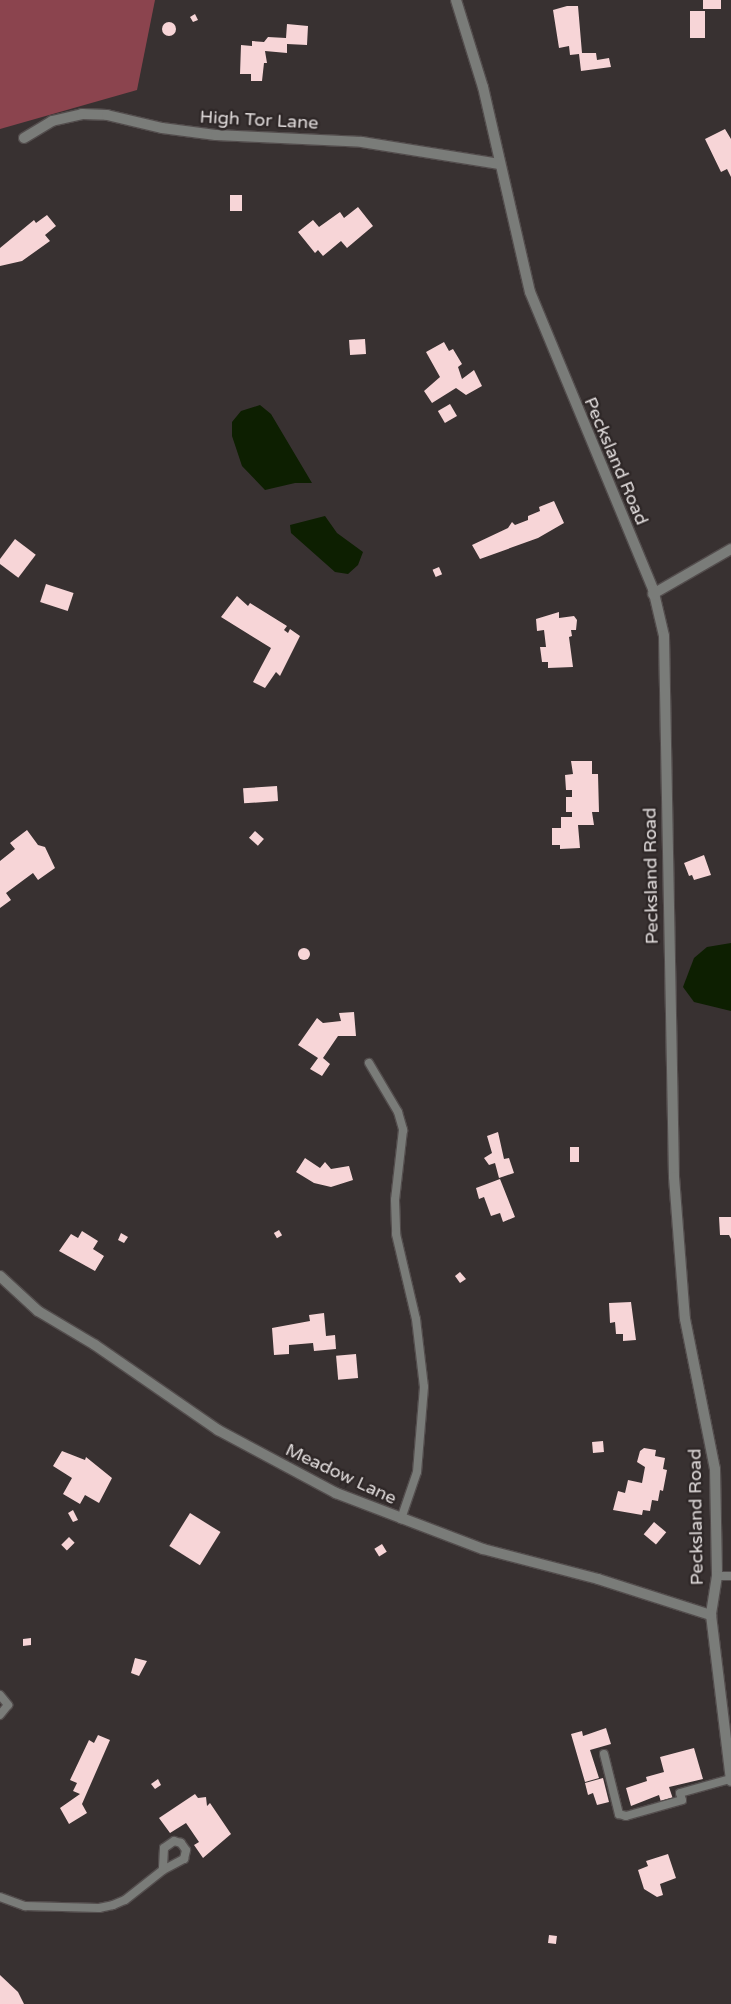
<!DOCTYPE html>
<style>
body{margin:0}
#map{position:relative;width:731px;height:2004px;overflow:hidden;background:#383131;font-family:"Varela Round",sans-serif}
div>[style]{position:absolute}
.forest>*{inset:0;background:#8b444e}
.water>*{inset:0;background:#0d1f01}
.building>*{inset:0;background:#f7d5d7;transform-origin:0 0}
.round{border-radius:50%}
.roads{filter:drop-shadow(1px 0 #534d4d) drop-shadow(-1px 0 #534d4d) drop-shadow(0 1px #534d4d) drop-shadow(0 -1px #534d4d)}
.lane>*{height:8px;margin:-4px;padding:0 4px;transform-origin:4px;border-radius:4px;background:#7a7c79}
.street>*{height:10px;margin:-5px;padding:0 5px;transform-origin:5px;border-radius:5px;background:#7a7c79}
span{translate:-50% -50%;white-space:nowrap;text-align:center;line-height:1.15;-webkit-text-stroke:5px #2e2727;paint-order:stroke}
.street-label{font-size:18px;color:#e2dddd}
</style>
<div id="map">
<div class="forest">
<i style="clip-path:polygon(0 0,155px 0,137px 90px,0 129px)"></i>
</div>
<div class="water">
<i style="clip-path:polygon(260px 405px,271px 414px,312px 483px,295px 483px,265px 490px,242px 466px,232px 436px,232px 422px,241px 411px)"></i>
<i style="clip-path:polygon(325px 516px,337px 533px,363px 552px,358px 565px,348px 574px,335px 572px,291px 533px,290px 525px)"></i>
<i style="clip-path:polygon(731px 943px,731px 1011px,694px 1002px,683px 987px,694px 958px,707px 947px)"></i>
</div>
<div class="building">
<i style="left:703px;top:0;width:18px;height:9px"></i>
<i style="clip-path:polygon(567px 6px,578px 6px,582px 53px,596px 53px,597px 60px,609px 58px,611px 67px,581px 71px,579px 54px,570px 55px,569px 46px,559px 48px,553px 10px)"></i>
<i style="left:690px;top:11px;width:15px;height:27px"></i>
<i style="clip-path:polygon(195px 14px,198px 20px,193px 22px,190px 17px)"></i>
<i class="round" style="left:162px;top:22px;width:14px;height:14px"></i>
<i style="clip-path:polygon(287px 24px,308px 26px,307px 45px,287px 44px,287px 53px,265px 51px,267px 63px,264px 63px,262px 81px,251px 81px,251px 74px,240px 74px,241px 45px,252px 46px,252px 41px,264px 42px,268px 37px,286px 38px)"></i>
<i style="clip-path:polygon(725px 129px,731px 139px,731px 177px,727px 169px,721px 172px,705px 139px)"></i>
<i style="left:230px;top:195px;width:12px;height:16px"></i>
<i style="clip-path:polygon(358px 207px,373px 226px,347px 248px,341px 241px,323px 256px,318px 250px,315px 253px,298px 232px,313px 220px,319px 227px,340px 212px,344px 218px)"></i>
<i style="clip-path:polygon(47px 215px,56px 226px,45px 235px,50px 241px,22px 261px,0 266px,0 248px,34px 220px,36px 223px)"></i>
<i style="left:365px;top:339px;width:15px;height:16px;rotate:86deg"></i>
<i style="clip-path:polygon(444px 342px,449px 351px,453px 349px,462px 364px,458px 367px,462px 379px,474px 370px,482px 386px,466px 395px,456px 388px,432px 403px,424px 391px,440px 377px,426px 352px)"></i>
<i style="left:450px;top:404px;width:14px;height:14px;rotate:60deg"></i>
<i style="clip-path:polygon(554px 501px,564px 523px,538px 538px,480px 559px,472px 545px,508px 528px,512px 522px,515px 525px,528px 520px,528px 516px,540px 511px,539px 507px)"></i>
<i style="left:15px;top:539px;width:26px;height:29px;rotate:37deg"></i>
<i style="left:439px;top:567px;width:8px;height:7px;rotate:67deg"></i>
<i style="left:46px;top:584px;width:29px;height:19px;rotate:18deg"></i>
<i style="clip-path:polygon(237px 596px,248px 606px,250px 603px,287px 626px,284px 630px,288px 633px,290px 629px,300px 636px,280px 676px,276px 672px,265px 688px,253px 682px,271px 648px,221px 617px)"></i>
<i style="clip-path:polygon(559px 612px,559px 618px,574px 616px,577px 620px,576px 630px,571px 630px,572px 636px,569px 637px,573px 667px,548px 668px,548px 662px,542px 662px,540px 647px,546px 647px,544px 630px,537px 631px,536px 619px)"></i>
<i style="clip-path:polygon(571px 761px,592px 761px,592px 774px,598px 774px,599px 812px,592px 812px,594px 825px,578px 825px,580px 848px,560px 849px,560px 845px,552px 845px,552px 828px,561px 828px,561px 817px,572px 817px,572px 812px,566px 812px,566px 797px,572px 797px,572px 790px,566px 790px,565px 775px,573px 774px)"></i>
<i style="left:277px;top:786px;width:15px;height:34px;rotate:86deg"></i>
<i style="clip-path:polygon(27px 830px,38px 845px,45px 847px,55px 868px,38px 880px,33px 873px,6px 893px,11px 900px,0 908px,0 861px,15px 849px,10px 843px)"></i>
<i style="left:255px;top:831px;width:12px;height:9px;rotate:42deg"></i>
<i style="clip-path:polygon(704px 855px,711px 875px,694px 880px,692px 875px,689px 876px,684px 863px)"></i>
<i class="round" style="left:298px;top:948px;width:12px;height:12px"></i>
<i style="clip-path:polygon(354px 1012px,356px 1036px,338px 1036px,323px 1058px,330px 1064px,322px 1076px,310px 1069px,318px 1058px,298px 1045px,317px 1018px,323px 1023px,341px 1021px,339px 1013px)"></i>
<i style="clip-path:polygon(498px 1132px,504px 1159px,509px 1158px,514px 1173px,499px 1178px,495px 1163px,489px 1165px,484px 1158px,492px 1153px,487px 1136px)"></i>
<i style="left:570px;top:1147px;width:9px;height:15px"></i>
<i style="clip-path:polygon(305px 1158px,320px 1168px,325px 1162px,331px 1169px,349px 1166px,353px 1180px,331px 1187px,314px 1183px,296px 1172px)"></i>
<i style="clip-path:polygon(500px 1179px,515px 1217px,503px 1222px,500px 1213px,491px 1216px,484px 1197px,479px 1199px,476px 1188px)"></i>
<i style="clip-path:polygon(719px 1217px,731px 1217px,731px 1239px,729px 1235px,720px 1235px)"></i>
<i style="left:279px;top:1230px;width:6px;height:6px;rotate:59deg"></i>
<i style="clip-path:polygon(82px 1231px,98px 1241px,93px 1249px,104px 1256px,95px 1271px,59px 1251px,71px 1234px,78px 1238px)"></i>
<i style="clip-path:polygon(121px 1233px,128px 1237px,124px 1243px,118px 1240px)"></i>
<i style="clip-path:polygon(460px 1272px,466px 1279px,460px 1283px,455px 1276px)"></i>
<i style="clip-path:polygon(631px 1302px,636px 1340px,623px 1341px,623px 1334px,616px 1334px,615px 1322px,610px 1323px,609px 1303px)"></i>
<i style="clip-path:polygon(324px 1313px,326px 1336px,335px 1335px,336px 1349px,314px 1351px,313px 1343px,289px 1345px,289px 1354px,274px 1355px,272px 1328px,310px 1321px,309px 1315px)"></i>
<i style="left:356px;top:1354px;width:24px;height:20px;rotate:85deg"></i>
<i style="left:603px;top:1441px;width:11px;height:11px;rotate:85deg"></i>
<i style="clip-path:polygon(644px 1448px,656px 1450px,655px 1456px,665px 1458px,663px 1469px,667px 1470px,663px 1491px,660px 1490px,658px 1501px,652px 1500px,650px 1511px,643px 1510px,642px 1515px,613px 1510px,618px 1491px,625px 1493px,628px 1480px,642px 1483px,645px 1467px,637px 1462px,640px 1451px)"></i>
<i style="clip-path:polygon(62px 1451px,85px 1460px,86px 1457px,112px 1478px,99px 1503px,85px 1495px,80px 1504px,63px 1494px,72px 1478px,53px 1466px)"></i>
<i style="clip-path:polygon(73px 1510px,78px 1520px,73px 1522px,68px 1513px)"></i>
<i style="left:190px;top:1513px;width:36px;height:39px;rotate:32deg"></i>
<i style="left:654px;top:1522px;width:16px;height:16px;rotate:40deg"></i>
<i style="left:69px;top:1537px;width:8px;height:11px;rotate:45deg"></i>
<i style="left:382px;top:1544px;width:9px;height:9px;rotate:58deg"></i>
<i style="clip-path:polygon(31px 1638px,31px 1645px,23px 1646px,23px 1639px)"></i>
<i style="clip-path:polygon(135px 1658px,147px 1661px,139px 1676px,131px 1673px)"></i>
<i style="clip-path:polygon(606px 1728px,611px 1744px,590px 1750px,599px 1778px,585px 1782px,571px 1734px,582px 1731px,583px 1736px)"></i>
<i style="clip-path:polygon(98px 1735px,110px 1740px,82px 1804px,87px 1813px,69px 1824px,60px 1808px,80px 1794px,73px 1791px,77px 1783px,70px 1780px,89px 1740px,94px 1743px)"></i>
<i style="clip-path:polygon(694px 1748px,703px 1779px,669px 1787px,673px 1799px,661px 1802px,659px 1795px,631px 1806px,626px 1788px,647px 1781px,646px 1777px,664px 1772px,660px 1757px)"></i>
<i style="clip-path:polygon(603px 1778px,609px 1802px,597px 1805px,593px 1793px,588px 1795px,585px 1783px)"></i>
<i style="clip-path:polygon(158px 1779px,161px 1785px,155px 1789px,151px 1784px)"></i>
<i style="clip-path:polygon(195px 1794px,198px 1798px,206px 1797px,207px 1806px,210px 1803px,231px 1834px,203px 1858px,194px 1845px,199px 1842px,186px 1823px,170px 1833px,159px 1818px)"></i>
<i style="clip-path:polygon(668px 1854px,676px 1878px,660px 1884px,663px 1895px,657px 1897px,644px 1889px,638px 1870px,648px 1866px,646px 1861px)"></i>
<i style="left:549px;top:1935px;width:8px;height:8px;rotate:7deg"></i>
<i style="clip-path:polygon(0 1975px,18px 1992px,24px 2004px,0 2004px)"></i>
</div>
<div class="roads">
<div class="lane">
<i style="left:369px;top:1063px;width:57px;rotate:59.4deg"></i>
<i style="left:398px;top:1112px;width:19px;rotate:74deg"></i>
<i style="left:403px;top:1130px;width:70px;rotate:96.5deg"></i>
<i style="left:395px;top:1200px;width:34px;rotate:88deg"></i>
<i style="left:396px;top:1234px;width:87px;rotate:76.8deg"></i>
<i style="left:416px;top:1319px;width:68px;rotate:83.3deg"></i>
<i style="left:424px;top:1387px;width:85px;rotate:94.7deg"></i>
<i style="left:417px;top:1472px;width:50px;rotate:108.8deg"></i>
<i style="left:717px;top:1576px;width:14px"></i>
<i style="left:0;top:1695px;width:13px;rotate:51deg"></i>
<i style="left:8px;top:1705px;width:13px;rotate:129deg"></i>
<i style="left:604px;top:1754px;width:62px;rotate:76deg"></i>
<i style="left:619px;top:1814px;width:7px;rotate:16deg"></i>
<i style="left:626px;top:1816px;width:58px;rotate:-15.9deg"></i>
<i style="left:682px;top:1800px;width:7px;rotate:-106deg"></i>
<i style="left:680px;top:1793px;width:52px;rotate:-15.6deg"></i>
<i style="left:0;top:1897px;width:27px;rotate:20deg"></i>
<i style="left:25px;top:1906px;width:74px;rotate:1.5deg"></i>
<i style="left:99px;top:1908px;width:14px;rotate:-12deg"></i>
<i style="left:113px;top:1905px;width:13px;rotate:-23deg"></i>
<i style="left:125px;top:1900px;width:48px;rotate:-38.3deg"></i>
<i style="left:163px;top:1870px;width:24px;rotate:-28deg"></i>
<i style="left:184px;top:1859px;width:9px;rotate:-77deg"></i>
<i style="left:186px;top:1850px;width:9px;rotate:-126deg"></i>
<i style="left:181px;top:1843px;width:7px;rotate:-164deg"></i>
<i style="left:174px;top:1841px;width:12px;rotate:145deg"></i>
<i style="left:164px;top:1848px;width:22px;rotate:93deg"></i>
</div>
<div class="street">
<i style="left:456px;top:0;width:91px;rotate:72.8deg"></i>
<i style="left:483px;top:87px;width:210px;rotate:77.1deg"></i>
<i style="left:530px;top:292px;width:321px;rotate:67.5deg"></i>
<i style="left:653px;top:589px;width:48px;rotate:76.8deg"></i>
<i style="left:664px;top:636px;width:541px;rotate:88.94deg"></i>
<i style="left:674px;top:1177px;width:142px;rotate:85.6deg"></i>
<i style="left:685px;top:1319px;width:153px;rotate:78.7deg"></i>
<i style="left:715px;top:1469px;width:107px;rotate:88.9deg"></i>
<i style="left:717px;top:1576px;width:39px;rotate:99deg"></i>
<i style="left:711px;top:1615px;width:167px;rotate:83.1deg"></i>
<i style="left:24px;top:138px;width:33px;rotate:-31deg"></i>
<i style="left:52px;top:121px;width:31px;rotate:-13deg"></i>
<i style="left:82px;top:114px;width:25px;rotate:2deg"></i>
<i style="left:107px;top:115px;width:57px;rotate:13.3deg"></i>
<i style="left:162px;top:128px;width:54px;rotate:7.4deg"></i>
<i style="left:216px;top:135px;width:146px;rotate:2.7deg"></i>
<i style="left:362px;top:142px;width:139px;rotate:9.1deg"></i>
<i style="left:653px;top:594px;width:90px;rotate:-30deg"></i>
<i style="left:0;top:1276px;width:52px;rotate:42.6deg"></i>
<i style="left:38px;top:1311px;width:66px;rotate:30.8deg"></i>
<i style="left:95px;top:1345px;width:150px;rotate:34.6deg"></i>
<i style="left:218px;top:1430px;width:134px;rotate:28.1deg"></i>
<i style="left:336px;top:1493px;width:157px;rotate:20.9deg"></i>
<i style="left:483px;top:1549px;width:119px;rotate:14.6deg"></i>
<i style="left:598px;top:1579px;width:119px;rotate:17.7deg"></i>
</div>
</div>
<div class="street-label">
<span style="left:259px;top:120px;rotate:3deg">High Tor Lane</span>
<span style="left:616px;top:461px;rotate:67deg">Pecksland Road</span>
<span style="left:651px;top:876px;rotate:-91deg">Pecksland Road</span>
<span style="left:341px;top:1474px;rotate:25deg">Meadow Lane</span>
<span style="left:696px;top:1517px;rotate:-91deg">Pecksland Road</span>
</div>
</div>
